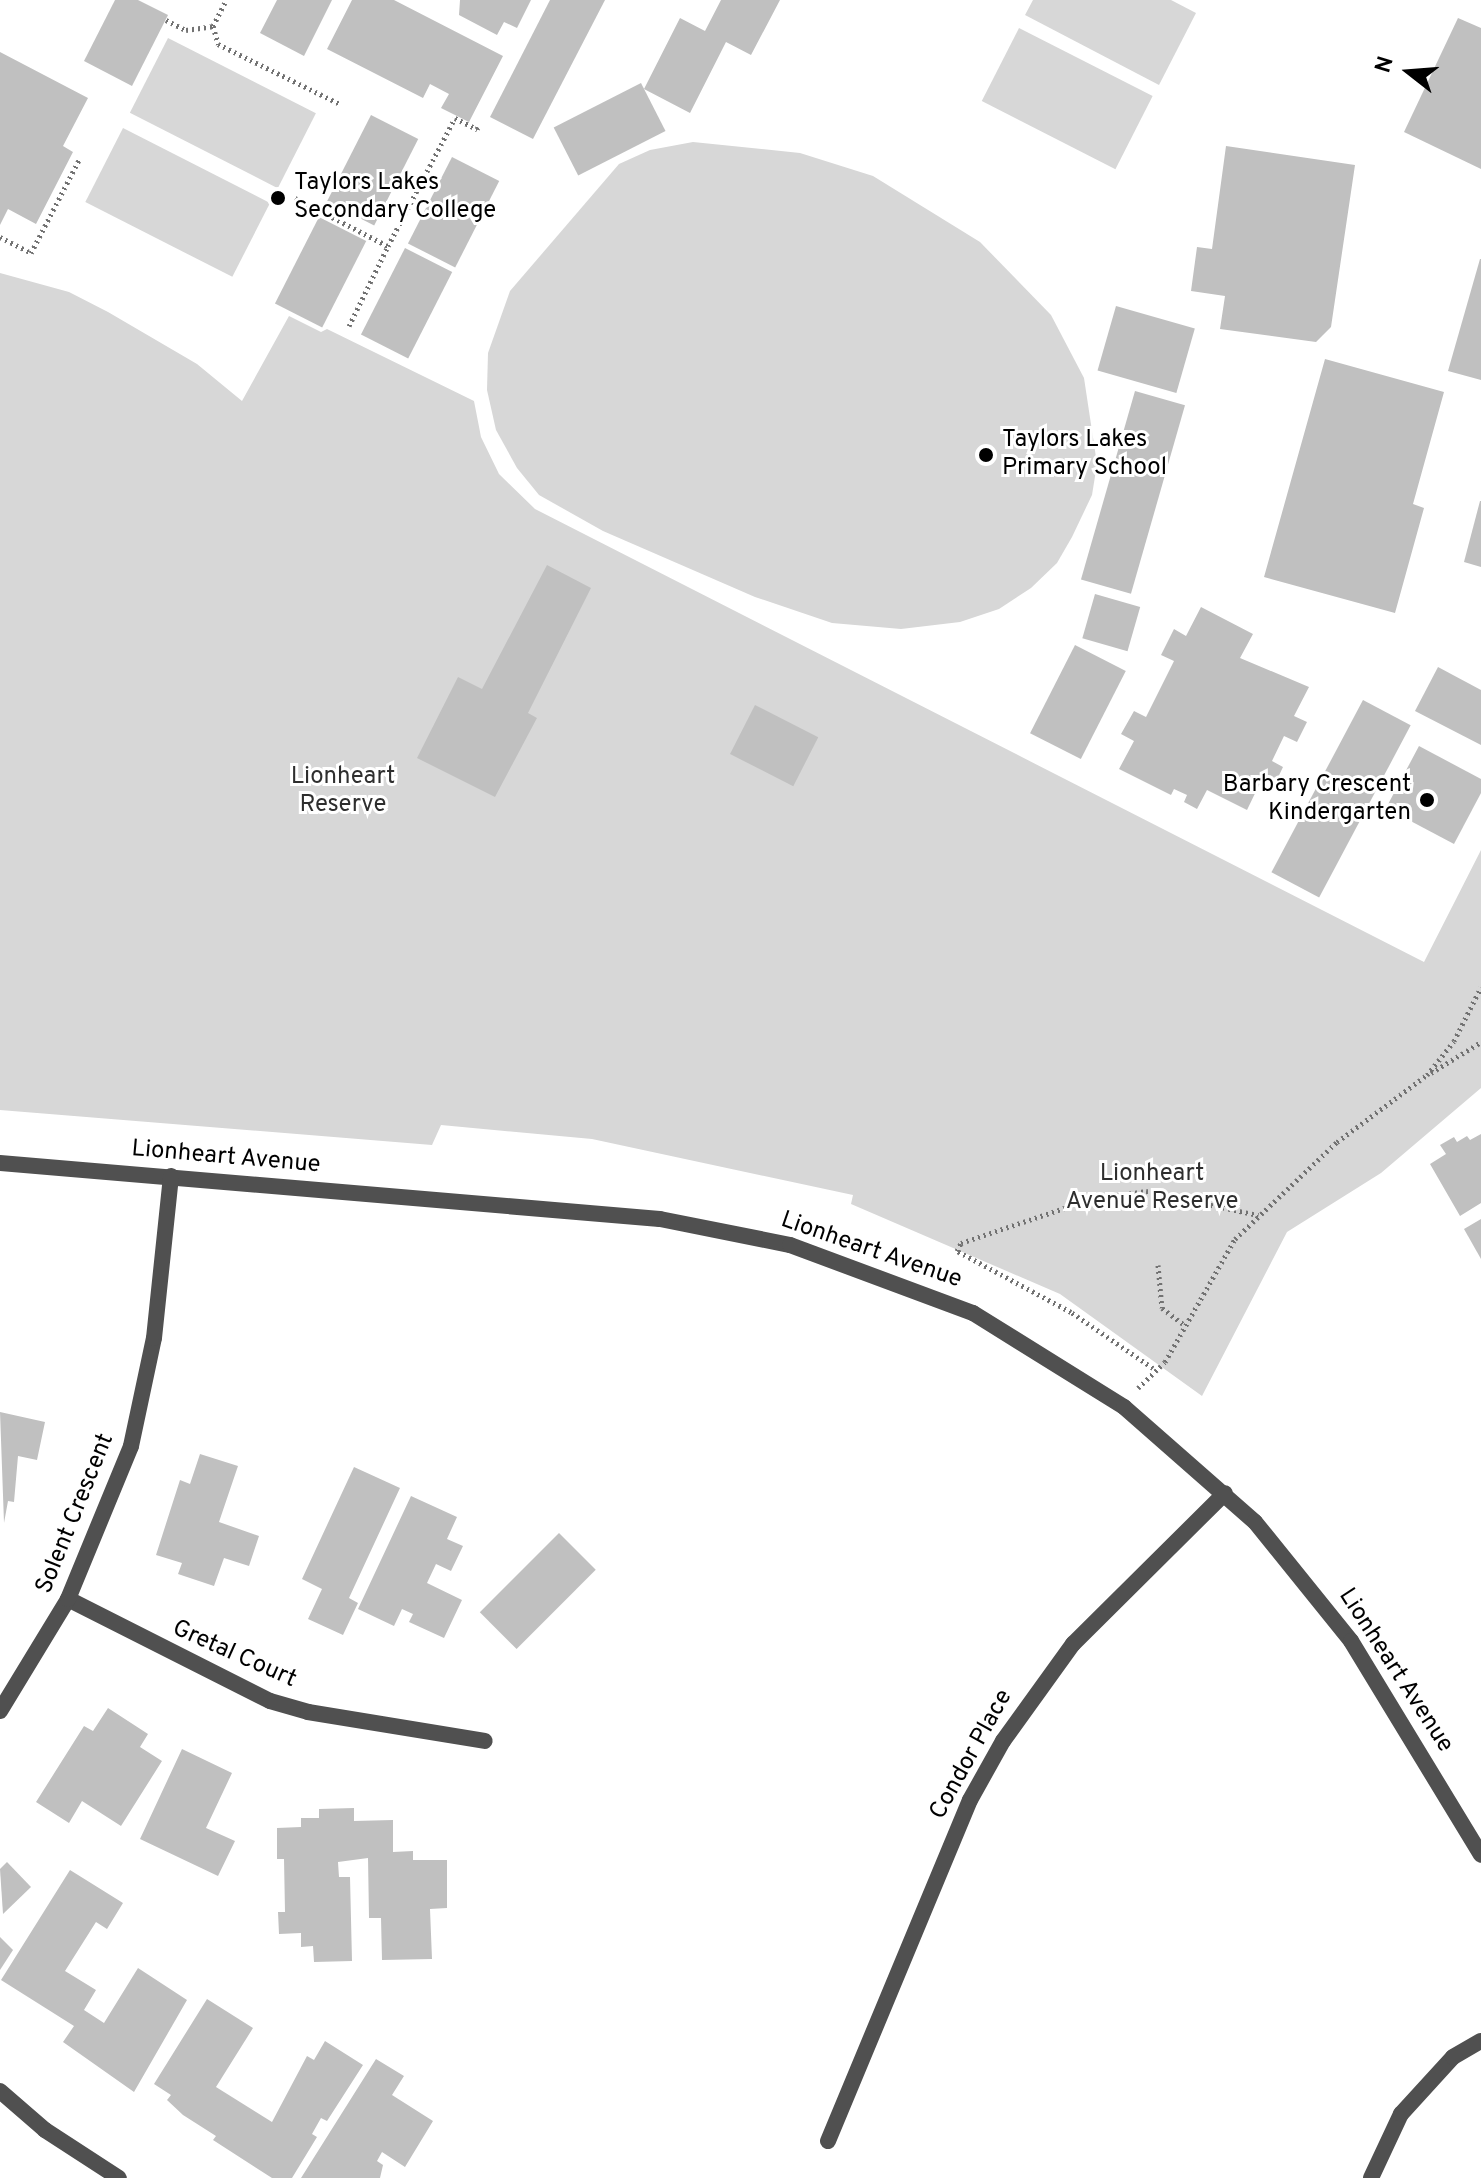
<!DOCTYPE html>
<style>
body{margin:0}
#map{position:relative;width:1481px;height:2178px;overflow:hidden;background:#fff;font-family:Overpass,sans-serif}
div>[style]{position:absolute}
.green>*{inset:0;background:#d7d7d7;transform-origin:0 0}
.building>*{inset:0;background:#c0c0c0;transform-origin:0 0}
.path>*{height:5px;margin-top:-2.5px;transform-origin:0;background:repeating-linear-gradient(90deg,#727272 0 2px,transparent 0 6px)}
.street>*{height:16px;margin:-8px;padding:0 8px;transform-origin:8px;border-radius:8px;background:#505050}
.dots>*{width:22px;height:22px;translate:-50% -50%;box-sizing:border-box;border:4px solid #fff;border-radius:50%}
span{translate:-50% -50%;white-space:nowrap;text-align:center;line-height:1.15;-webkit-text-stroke:6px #fff;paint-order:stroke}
.poi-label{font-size:24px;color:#000}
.left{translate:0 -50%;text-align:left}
.right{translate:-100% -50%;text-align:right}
.park-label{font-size:24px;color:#2e2e2e}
.street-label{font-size:24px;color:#000}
.north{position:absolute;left:1369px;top:32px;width:80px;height:80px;-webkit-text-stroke:6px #fff;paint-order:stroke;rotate:287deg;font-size:22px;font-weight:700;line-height:32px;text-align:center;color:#000}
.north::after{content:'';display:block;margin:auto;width:28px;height:36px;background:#000;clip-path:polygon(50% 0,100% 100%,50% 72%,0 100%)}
</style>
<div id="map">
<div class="green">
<i style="clip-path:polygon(1033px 0,1171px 0,1196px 13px,1159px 85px,1025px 15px)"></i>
<i style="left:1019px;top:28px;width:150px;height:82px;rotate:27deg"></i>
<i style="left:168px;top:38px;width:166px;height:84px;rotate:27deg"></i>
<i style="left:123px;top:128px;width:165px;height:83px;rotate:27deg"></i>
<i style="clip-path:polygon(693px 142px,800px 153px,873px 176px,980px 242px,1051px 315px,1084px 378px,1097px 464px,1092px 495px,1072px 537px,1057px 563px,1031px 588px,999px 609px,960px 622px,901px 629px,832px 623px,755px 597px,603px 531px,539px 495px,517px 468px,496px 430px,487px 390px,488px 353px,510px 291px,619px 164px,650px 150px)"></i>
<i style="clip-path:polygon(0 273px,69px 292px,108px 312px,197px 364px,242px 401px,289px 316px,321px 332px,327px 329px,474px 401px,481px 437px,499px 474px,535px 509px,1424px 962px,1481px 850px,1481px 1088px,1381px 1173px,1287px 1232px,1202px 1396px,1060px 1294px,851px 1204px,853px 1195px,592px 1139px,441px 1125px,432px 1145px,0 1110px)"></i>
</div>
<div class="building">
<i style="clip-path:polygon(115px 0,138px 0,168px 15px,132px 86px,84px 61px)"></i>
<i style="clip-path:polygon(277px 0,332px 0,304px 56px,260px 33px)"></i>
<i style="clip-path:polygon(352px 0,394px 0,503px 56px,469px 122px,441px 108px,449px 94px,430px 84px,423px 98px,327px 49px)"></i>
<i style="clip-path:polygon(460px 0,531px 0,517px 28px,504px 22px,497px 35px,459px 15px)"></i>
<i style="clip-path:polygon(550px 0,605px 0,533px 139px,490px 117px)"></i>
<i style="clip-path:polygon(721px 0,780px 0,751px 55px,726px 42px,690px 113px,644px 89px,680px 18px,705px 31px)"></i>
<i style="clip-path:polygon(1458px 18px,1481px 28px,1481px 169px,1404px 132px)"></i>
<i style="clip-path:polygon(0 52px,88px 98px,63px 146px,73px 152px,36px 224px,8px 209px,0 225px)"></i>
<i style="left:641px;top:83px;width:54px;height:98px;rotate:63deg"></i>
<i style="left:371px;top:115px;width:53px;height:97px;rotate:27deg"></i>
<i style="clip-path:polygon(1226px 146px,1355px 165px,1331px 327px,1316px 342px,1220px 329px,1225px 296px,1191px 291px,1197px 247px,1212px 249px)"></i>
<i style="left:452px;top:157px;width:53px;height:97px;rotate:27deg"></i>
<i style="left:319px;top:217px;width:53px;height:97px;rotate:27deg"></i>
<i style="left:405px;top:248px;width:53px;height:97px;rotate:27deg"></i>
<i style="clip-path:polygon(1480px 259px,1481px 259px,1481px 380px,1448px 371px)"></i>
<i style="left:1116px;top:306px;width:82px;height:67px;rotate:16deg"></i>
<i style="clip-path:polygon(1325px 359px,1444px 392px,1413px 504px,1424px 508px,1395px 613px,1264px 577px)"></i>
<i style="left:1135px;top:391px;width:52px;height:196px;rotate:16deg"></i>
<i style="clip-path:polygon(1480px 501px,1481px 501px,1481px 567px,1464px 562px)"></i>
<i style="clip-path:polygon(547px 565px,591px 588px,528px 713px,537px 718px,495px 797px,417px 758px,458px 677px,482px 689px)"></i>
<i style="left:1095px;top:594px;width:47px;height:46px;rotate:16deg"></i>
<i style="clip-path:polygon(1201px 607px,1253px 634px,1240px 658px,1309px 687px,1294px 716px,1307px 722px,1297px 742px,1284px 736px,1272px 761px,1283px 767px,1273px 788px,1261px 781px,1247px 810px,1207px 790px,1197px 809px,1184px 802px,1187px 795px,1174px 789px,1171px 795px,1119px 769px,1134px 741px,1121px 734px,1134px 711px,1146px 717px,1174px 661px,1161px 655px,1174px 629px,1186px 636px)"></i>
<i style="left:1075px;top:645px;width:57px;height:99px;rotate:27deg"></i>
<i style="clip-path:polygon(1438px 667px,1481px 690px,1481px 745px,1415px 711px)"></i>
<i style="left:1363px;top:700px;width:54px;height:195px;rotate:28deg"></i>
<i style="left:755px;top:705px;width:71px;height:55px;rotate:27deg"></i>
<i style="clip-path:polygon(1419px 746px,1481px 779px,1481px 793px,1454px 844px,1386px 808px)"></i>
<i style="clip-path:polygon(1481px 1134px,1481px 1203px,1460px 1216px,1430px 1164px,1446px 1154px,1440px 1145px,1454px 1137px,1457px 1142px,1467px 1136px,1470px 1140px)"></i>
<i style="clip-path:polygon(1481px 1219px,1481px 1259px,1464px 1229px)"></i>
<i style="clip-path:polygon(0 1412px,45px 1422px,37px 1460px,18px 1456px,14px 1502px,8px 1501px,4px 1523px)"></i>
<i style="clip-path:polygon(200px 1454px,238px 1466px,219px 1522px,259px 1536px,249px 1566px,224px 1558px,214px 1586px,178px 1574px,182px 1563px,156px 1555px,180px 1480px,190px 1484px)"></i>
<i style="clip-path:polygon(354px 1467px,400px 1488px,349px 1598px,358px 1603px,343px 1635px,308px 1619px,322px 1589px,302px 1579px)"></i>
<i style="clip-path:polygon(411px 1496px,457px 1517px,447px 1539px,463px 1546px,451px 1571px,436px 1564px,427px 1583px,462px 1600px,444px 1638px,409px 1622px,413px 1614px,402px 1609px,394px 1626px,358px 1609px)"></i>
<i style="left:559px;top:1533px;width:52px;height:112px;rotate:45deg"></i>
<i style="clip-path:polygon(108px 1708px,148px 1734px,140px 1747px,162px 1761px,121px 1826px,82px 1801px,69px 1823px,36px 1802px,84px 1726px,93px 1731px)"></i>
<i style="clip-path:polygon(182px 1749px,232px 1773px,206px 1828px,235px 1841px,218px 1876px,140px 1839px)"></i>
<i style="clip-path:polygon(354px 1808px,354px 1821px,393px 1820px,393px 1852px,413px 1851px,413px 1860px,447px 1860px,447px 1908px,430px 1909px,432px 1959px,382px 1960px,381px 1918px,369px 1918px,368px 1858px,338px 1862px,339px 1877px,350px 1877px,352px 1961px,314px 1962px,313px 1946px,301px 1947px,301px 1933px,279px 1934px,278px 1912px,285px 1912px,284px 1859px,277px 1859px,277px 1828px,301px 1827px,301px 1818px,319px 1818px,319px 1809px)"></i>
<i style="clip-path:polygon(7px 1862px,31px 1887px,3px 1914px,0 1869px)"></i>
<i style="clip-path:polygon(70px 1870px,123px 1903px,107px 1929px,96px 1922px,65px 1971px,96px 1990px,84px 2010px,104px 2023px,138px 1968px,187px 2000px,134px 2092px,63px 2042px,74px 2026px,1px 1980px)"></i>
<i style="clip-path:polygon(0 1937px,13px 1950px,0 1970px)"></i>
<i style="clip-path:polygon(207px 1999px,253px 2028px,216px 2087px,272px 2122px,307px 2056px,314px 2060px,325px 2041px,363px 2065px,327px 2121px,321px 2118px,312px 2134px,317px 2137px,292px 2178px,272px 2178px,213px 2140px,216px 2136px,183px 2115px,167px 2100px,171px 2095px,154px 2084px)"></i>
<i style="clip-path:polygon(376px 2059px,404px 2076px,392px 2095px,433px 2121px,405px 2167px,382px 2152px,377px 2161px,383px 2165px,380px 2178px,301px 2178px)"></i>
</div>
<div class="path">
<i style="left:166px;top:20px;width:22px;rotate:27deg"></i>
<i style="left:186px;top:30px;width:27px;rotate:-8deg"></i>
<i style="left:213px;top:26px;width:29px;rotate:-63deg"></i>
<i style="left:213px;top:26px;width:19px;rotate:74deg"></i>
<i style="left:218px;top:44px;width:136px;rotate:26.2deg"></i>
<i style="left:295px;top:198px;width:105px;rotate:27.3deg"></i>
<i style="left:388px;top:246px;width:144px;rotate:-62.4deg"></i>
<i style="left:455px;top:118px;width:25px;rotate:27deg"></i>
<i style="left:477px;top:129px;width:4px;rotate:-63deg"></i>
<i style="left:0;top:237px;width:35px;rotate:27deg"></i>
<i style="left:31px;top:253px;width:107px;rotate:-62.7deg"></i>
<i style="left:349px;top:326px;width:89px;rotate:-64deg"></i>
<i style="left:1431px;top:1073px;width:59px;rotate:-31.8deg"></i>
<i style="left:1158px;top:1265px;width:43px;rotate:84.7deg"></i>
<i style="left:1162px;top:1308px;width:26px;rotate:37deg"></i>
<i style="left:1153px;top:1368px;width:99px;rotate:-145.7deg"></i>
<i style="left:1071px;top:1312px;width:129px;rotate:-151.8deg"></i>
<i style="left:957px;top:1251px;width:9px;rotate:-63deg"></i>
<i style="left:961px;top:1243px;width:134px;rotate:-18.7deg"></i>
<i style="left:1088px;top:1200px;width:59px;rotate:-8.8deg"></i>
<i style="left:1146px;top:1191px;width:115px;rotate:12.1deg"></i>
<i style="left:1138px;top:1388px;width:37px;rotate:-44deg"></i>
<i style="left:1165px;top:1362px;width:142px;rotate:-60.4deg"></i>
<i style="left:1235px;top:1239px;width:141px;rotate:-43.6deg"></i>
<i style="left:1337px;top:1142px;width:112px;rotate:-36.7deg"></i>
<i style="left:1427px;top:1075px;width:43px;rotate:-51.5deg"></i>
<i style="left:1454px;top:1041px;width:60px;rotate:-63.4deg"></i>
</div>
<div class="street">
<i style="left:0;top:1163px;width:662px;rotate:4.85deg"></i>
<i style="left:660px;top:1219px;width:133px;rotate:11.3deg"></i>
<i style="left:790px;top:1245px;width:195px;rotate:20.4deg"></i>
<i style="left:973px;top:1313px;width:178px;rotate:31.9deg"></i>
<i style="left:1124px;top:1407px;width:174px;rotate:41.3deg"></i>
<i style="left:1255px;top:1522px;width:153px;rotate:51.1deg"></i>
<i style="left:1351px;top:1641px;width:250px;rotate:58.7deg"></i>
<i style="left:68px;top:1599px;width:226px;rotate:26.8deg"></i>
<i style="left:270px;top:1701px;width:40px;rotate:16deg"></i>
<i style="left:308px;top:1712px;width:179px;rotate:9.3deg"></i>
<i style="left:0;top:1711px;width:131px;rotate:-58.7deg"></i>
<i style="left:68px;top:1599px;width:165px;rotate:-67.6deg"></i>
<i style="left:131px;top:1446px;width:110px;rotate:-78deg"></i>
<i style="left:154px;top:1338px;width:163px;rotate:-84deg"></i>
<i style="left:0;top:2091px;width:60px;rotate:40.9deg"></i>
<i style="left:45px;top:2130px;width:88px;rotate:33deg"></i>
<i style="left:828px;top:2141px;width:369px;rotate:-67.4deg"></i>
<i style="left:970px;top:1800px;width:68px;rotate:-60.8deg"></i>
<i style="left:1003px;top:1741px;width:120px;rotate:-54.2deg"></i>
<i style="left:1073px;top:1644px;width:214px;rotate:-44.8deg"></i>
<i style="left:1371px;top:2178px;width:71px;rotate:-64.9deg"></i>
<i style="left:1401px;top:2114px;width:77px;rotate:-47.6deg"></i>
<i style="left:1453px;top:2057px;width:32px;rotate:-30deg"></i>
</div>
<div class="dots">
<i style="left:278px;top:198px;background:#000"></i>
<i style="left:986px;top:455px;background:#000"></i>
<i style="left:1427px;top:800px;background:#000"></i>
</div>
<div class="poi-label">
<span class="left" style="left:294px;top:198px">Taylors Lakes<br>Secondary College</span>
<span class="left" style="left:1002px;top:455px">Taylors Lakes<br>Primary School</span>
<span class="right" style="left:1411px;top:800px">Barbary Crescent<br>Kindergarten</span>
</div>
<div class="park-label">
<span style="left:343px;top:792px">Lionheart<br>Reserve</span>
<span style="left:1152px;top:1189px">Lionheart<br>Avenue Reserve</span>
</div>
<div class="street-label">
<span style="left:226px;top:1158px;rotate:5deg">Lionheart Avenue</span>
<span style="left:871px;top:1251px;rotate:19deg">Lionheart Avenue</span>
<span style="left:76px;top:1514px;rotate:-68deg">Solent Crescent</span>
<span style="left:234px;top:1655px;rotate:24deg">Gretal Court</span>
<span style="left:1395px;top:1671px;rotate:57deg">Lionheart Avenue</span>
<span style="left:972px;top:1755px;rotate:-61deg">Condor Place</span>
</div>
<div class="north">N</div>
</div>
